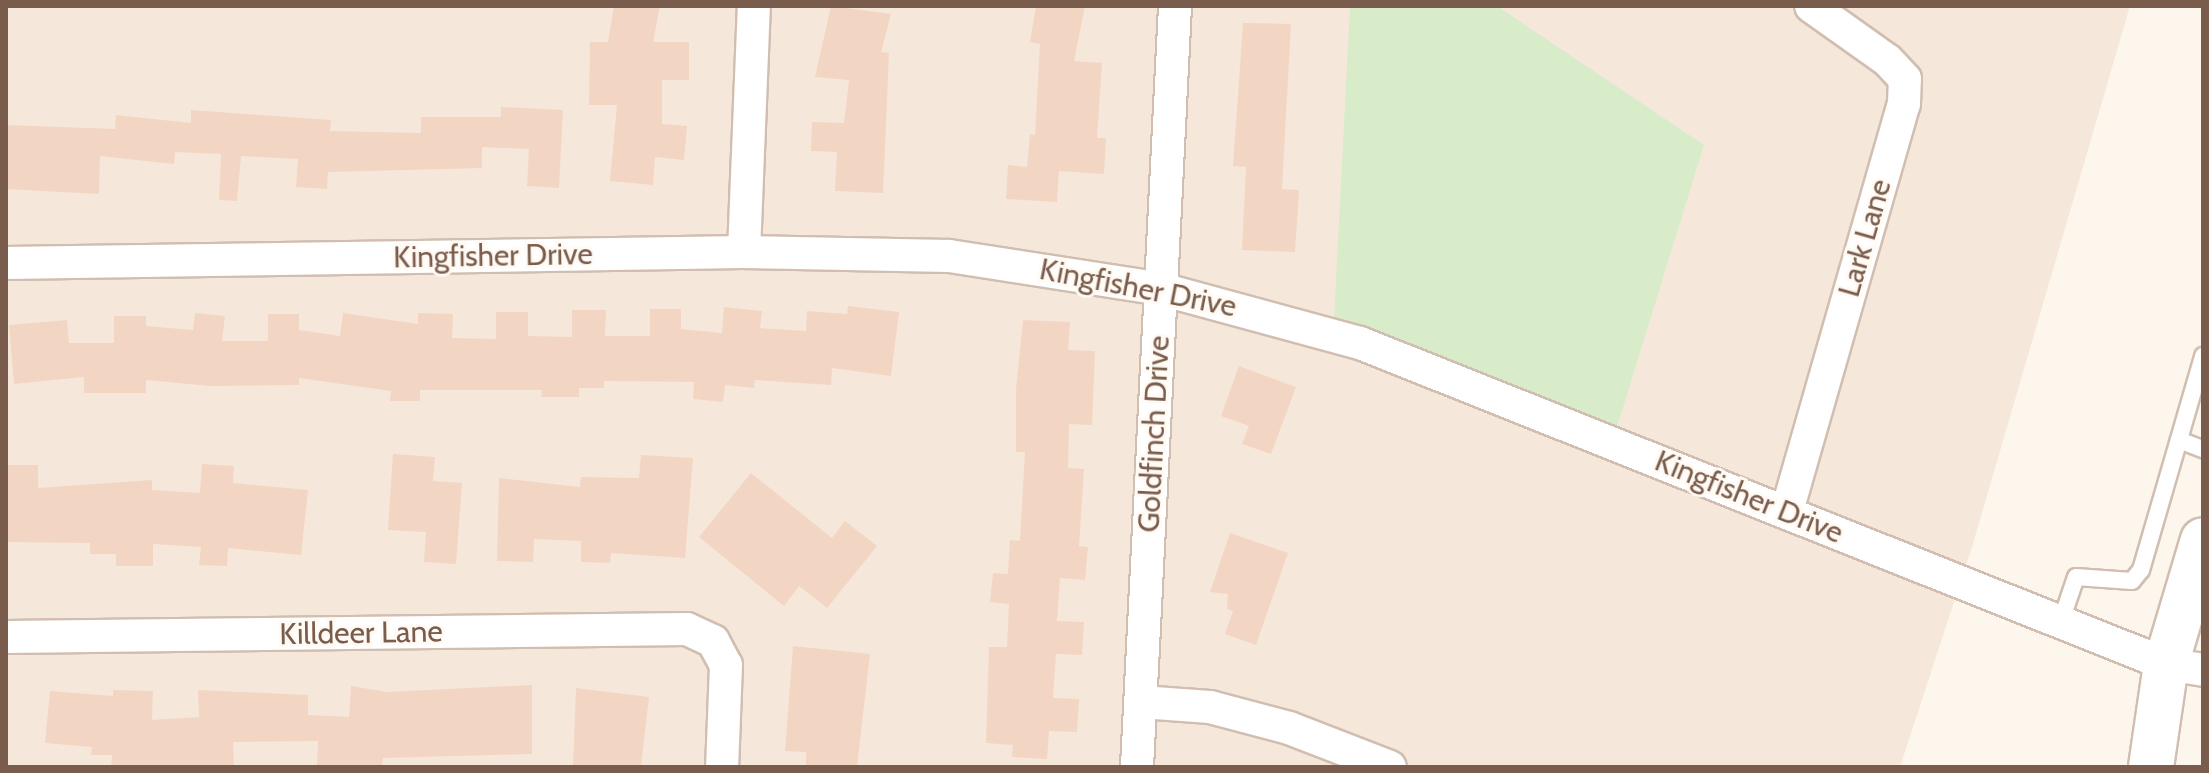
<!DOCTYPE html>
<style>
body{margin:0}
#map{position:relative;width:2209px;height:773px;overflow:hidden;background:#fdf6ec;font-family:Cabin,sans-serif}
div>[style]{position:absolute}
.residential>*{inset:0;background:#f5e8da}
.green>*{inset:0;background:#d8ecc9}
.building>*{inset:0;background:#f3d5c3}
.roads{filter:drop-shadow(2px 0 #d1beb0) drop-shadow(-2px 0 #d1beb0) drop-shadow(0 2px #d1beb0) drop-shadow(0 -2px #d1beb0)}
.lane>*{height:16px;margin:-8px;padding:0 8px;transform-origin:8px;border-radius:8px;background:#fff}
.street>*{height:32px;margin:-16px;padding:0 16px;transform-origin:16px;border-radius:16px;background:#fff}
.secondary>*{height:44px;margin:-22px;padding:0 22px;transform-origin:22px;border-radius:22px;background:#fff}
span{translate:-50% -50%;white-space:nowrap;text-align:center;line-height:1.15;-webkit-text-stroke:6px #fffaf3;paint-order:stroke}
.street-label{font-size:30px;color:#7a5c4d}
.frame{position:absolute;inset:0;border:8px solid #7a5c4d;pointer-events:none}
</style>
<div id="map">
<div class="residential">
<i style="clip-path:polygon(6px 6px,2130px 6px,1972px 547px,1900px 767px,6px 767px)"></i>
</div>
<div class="green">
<i style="clip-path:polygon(1350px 6px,1497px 6px,1704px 145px,1617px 427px,1334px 319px)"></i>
</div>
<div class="building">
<i style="clip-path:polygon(614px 6px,660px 6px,653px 42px,689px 42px,689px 80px,662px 80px,662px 124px,687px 126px,684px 160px,655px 157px,653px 185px,610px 181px,617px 105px,589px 105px,590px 42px,608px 42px)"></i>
<i style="clip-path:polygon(831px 6px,891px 14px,881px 52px,889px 53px,883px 193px,835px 191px,837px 152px,811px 151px,812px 122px,844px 123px,849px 80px,815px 77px)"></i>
<i style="clip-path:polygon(1036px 6px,1085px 6px,1074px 61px,1102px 63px,1097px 138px,1106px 138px,1104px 174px,1059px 171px,1057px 202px,1006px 199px,1008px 165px,1027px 167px,1030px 134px,1035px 135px,1040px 44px,1030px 42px)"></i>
<i style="clip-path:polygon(1243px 23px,1291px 24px,1282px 189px,1299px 190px,1295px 252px,1242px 250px,1246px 167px,1233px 166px)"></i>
<i style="clip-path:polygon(501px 107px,563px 110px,559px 188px,527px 186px,529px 149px,482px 147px,482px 168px,328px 172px,327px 189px,296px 187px,298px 159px,241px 156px,237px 201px,219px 200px,221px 154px,175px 152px,174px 164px,100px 156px,99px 194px,6px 189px,6px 125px,115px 129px,116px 115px,191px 123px,191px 110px,331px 120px,330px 131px,421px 133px,421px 117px,501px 117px)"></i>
<i style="clip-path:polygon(848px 306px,899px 312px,891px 376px,832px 368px,831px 385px,755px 380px,754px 388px,725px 385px,723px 402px,693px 399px,694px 382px,604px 381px,604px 388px,579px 388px,579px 397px,541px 397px,542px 390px,420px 390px,420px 401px,390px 401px,391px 391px,299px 378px,299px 385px,210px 386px,146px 380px,146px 393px,84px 393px,84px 377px,14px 384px,9px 325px,67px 320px,69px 343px,114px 343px,114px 316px,146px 316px,146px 326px,193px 330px,195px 313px,225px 316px,222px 341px,268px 341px,268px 314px,299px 314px,299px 330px,340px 336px,343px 313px,418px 324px,418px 313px,453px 314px,452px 338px,496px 339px,496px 312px,528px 312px,528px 336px,572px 337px,572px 310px,606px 310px,605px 336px,650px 336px,650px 309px,681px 309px,681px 329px,722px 333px,724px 307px,762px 311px,760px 328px,806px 331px,807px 311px,847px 314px)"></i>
<i style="clip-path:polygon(1023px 320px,1070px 322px,1068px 350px,1095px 351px,1092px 425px,1069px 424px,1068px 468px,1084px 469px,1079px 546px,1088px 547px,1085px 580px,1060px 578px,1057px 621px,1084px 622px,1082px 655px,1056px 654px,1053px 698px,1079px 699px,1077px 732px,1049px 731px,1047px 759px,1012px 757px,1013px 745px,986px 743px,989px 647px,1007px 647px,1009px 604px,990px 602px,993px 573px,1008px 574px,1010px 540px,1020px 541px,1025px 452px,1016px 452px,1016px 389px)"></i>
<i style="clip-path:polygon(1239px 366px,1296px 387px,1271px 454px,1242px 444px,1249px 426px,1221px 416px)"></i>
<i style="clip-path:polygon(393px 454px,435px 457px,433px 481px,462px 483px,456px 564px,424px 562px,426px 532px,388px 530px)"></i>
<i style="clip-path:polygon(641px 455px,693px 458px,685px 558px,611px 553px,610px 563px,581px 562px,581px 541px,534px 539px,533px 562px,497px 561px,499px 478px,580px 487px,581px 477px,639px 478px)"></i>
<i style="clip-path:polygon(202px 464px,234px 466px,233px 483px,308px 490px,301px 555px,228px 548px,227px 566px,199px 565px,201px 547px,153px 544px,153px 566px,116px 566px,116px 554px,90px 554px,90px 543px,8px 542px,8px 465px,38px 465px,38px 488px,152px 480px,152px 490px,200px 493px)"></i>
<i style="clip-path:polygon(751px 473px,832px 538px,845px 521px,877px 546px,827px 608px,799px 586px,784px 606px,699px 537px)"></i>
<i style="clip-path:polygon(1230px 533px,1288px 553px,1256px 645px,1225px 634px,1233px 611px,1227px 609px,1228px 594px,1210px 592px)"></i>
<i style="clip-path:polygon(793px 646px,870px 654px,857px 767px,806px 767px,806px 752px,785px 751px)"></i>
<i style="clip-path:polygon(532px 685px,532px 754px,383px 758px,382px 767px,317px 767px,318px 741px,233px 742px,234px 767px,111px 767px,112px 755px,91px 755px,92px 747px,45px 743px,50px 691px,113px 696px,113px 690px,153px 691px,152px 720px,199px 717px,198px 690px,308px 695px,308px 715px,349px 717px,351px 686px,387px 692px)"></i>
<i style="clip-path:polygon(576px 688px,649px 697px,641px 767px,573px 767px)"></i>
</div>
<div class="roads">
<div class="lane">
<i style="left:2179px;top:440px;width:26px;rotate:21deg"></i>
<i style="left:2061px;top:621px;width:46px;rotate:-71.2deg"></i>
<i style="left:2076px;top:577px;width:56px;rotate:4.1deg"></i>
<i style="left:2132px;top:581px;width:14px;rotate:-51deg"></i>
<i style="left:2141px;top:570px;width:223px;rotate:-73.8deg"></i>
</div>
<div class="street">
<i style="left:744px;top:252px;width:246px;rotate:-87.7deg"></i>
<i style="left:6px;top:263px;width:738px;rotate:-0.85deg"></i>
<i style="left:744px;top:252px;width:205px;rotate:1.1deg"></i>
<i style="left:949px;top:256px;width:215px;rotate:8.8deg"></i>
<i style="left:1161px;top:289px;width:206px;rotate:15.2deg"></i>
<i style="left:1360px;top:343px;width:868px;rotate:21.72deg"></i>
<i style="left:2166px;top:664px;width:37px;rotate:9deg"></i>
<i style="left:1787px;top:511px;width:423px;rotate:-74deg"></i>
<i style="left:1904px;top:104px;width:25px;rotate:-88deg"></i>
<i style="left:1905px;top:79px;width:26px;rotate:-133deg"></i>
<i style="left:1887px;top:60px;width:93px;rotate:-144.6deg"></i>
<i style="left:6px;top:637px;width:681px;rotate:-0.67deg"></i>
<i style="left:687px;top:629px;width:29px;rotate:25deg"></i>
<i style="left:713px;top:641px;width:27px;rotate:62deg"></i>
<i style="left:726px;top:665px;width:102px;rotate:92.2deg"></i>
<i style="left:1141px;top:702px;width:69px;rotate:4.1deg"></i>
<i style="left:1210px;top:707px;width:82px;rotate:14.9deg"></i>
<i style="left:1289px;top:728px;width:108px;rotate:21.1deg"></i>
<i style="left:1137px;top:767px;width:762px;rotate:-87.14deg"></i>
</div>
<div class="secondary">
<i style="left:2151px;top:767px;width:104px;rotate:-81.7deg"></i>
<i style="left:2166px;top:664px;width:129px;rotate:-73.4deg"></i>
</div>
</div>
<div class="street-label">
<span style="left:1865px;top:238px;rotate:-74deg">Lark Lane</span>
<span style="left:493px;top:256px;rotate:-1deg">Kingfisher Drive</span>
<span style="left:1138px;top:288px;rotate:11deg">Kingfisher Drive</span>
<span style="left:1154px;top:434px;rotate:-87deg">Goldfinch Drive</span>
<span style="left:1749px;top:497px;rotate:22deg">Kingfisher Drive</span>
<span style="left:361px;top:633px;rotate:-1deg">Killdeer Lane</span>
</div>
<div class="frame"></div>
</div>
